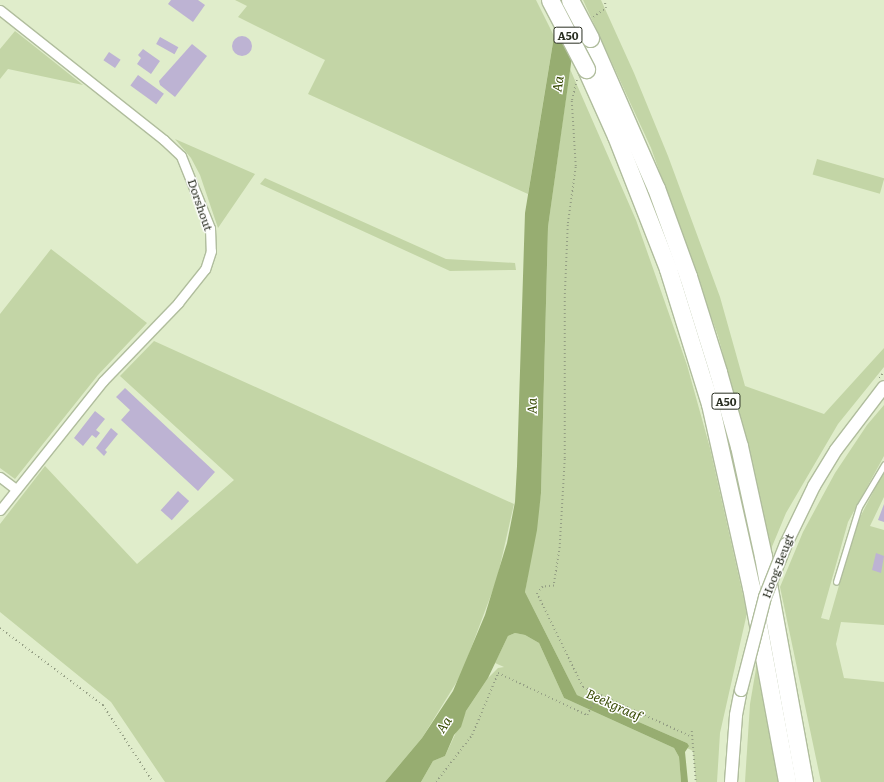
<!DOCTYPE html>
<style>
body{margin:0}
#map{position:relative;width:884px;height:782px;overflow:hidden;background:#e0edcb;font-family:Literata,serif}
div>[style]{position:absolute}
.green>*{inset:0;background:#c3d5a6;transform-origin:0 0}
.water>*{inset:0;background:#97ad71}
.building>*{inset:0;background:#bdb3d3;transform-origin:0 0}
.round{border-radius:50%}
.path>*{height:1.5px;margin-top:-0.75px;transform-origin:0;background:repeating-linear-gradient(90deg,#949e84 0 1px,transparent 0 4px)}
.roads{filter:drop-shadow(1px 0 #b0bd9d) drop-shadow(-1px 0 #b0bd9d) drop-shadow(0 1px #b0bd9d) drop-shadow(0 -1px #b0bd9d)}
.service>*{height:4.5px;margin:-2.25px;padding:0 2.25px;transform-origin:2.25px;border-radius:2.25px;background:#fff}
.minor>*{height:9px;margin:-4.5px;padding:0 4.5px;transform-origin:4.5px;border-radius:4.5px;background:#fff}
.tertiary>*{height:12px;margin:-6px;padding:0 6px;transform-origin:6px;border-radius:6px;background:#fff}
.motorway>*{height:17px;margin:-8.5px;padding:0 8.5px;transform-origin:8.5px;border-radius:8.5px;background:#fff}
.bridges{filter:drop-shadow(1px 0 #b0bd9d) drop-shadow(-1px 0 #b0bd9d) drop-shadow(0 1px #b0bd9d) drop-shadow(0 -1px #b0bd9d)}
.tertiary-bridge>*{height:12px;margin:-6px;padding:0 6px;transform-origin:6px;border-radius:6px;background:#fff}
.motorway-bridge>*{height:17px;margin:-8.5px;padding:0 8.5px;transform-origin:8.5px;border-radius:8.5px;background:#fff}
span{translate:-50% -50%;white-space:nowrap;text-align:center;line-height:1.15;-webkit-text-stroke:3px #fff;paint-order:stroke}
.shield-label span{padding:1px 3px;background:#fff;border:1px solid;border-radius:3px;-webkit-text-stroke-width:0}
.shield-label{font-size:11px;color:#292e21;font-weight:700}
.street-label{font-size:12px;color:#292e21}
.water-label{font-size:13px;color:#384b04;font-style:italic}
</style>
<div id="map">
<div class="green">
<i style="clip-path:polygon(235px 0,536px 0,554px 36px,528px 194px,308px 94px,325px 60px,238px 17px,247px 6px)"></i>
<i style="clip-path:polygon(583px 0,601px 0,634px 73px,668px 156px,720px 297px,745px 386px,824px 414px,884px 348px,884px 367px,838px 424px,786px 513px,771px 549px,744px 432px,718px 336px,651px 148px)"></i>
<i style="clip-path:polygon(15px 31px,29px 42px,83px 85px,8px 69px,0 79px,0 49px)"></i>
<i style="clip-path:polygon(570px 69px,636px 220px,687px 365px,710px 448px,747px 613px,720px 733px,717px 782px,696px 782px,693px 751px,687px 748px,687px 743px,577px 695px,525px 592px,541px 493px,548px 227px)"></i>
<i style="clip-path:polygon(175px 139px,255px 174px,218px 228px,200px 175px,191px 158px)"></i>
<i style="left:817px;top:159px;width:70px;height:16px;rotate:16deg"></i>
<i style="clip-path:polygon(265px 178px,446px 259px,515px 263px,516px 270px,450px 271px,260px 184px)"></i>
<i style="clip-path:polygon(51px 249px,147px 323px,98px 375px,15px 479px,0 468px,0 314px)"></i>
<i style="clip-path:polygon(154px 341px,514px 504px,497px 579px,461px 675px,422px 738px,385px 782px,165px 782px,111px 702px,0 612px,0 524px,45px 466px,137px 564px,234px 480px,120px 376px)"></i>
<i style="clip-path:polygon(884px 405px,884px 456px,848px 522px,821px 618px,829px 620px,857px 523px,884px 471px,884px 497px,870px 526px,884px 530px,884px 625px,841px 622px,836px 644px,844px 678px,884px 682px,884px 782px,821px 782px,780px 587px,803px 532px,835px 473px,867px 425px)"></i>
<i style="clip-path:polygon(515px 633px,525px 635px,539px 643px,564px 698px,674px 748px,679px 757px,681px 782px,421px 782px,433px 761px,445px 756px,466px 711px,488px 678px,498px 668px,504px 667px,495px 663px,508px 636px)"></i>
<i style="clip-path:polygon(757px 663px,782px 782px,745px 782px,750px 704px)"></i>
</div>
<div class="water">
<i style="clip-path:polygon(560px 0,580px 0,548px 227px,541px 493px,537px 530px,525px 592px,577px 695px,687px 743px,689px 746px,685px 752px,688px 782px,681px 782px,679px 757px,674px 748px,564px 698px,539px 643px,525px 635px,515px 633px,508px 636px,488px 678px,466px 711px,461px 727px,454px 735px,445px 756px,433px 761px,421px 782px,385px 782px,422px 738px,453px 691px,485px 615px,507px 543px,515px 502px,517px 466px,525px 213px)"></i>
</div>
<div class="building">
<i style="clip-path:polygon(171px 0,198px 0,205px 5px,193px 22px,168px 4px)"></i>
<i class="round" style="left:232px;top:36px;width:20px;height:20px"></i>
<i style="left:160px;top:37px;width:21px;height:8px;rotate:29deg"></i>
<i style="clip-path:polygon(192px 44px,207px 56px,175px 97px,160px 85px,159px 81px)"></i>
<i style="clip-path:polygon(143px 49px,160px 61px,151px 74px,137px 64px,141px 58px,138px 55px)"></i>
<i style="left:109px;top:52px;width:14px;height:10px;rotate:34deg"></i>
<i style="left:138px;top:75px;width:32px;height:13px;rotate:36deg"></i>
<i style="clip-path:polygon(125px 388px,215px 472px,198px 491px,121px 420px,130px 410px,116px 397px)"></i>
<i style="clip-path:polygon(95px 411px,105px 419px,96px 430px,100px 433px,96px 438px,92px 435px,83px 446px,74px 438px)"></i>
<i style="clip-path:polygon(111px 428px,118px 434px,105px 450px,107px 452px,104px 456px,96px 448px)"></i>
<i style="left:178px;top:491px;width:15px;height:26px;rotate:42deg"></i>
<i style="clip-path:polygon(884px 504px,884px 522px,878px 520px)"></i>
<i style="clip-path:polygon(876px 553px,884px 556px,881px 573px,872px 570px)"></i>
</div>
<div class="path">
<i style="left:593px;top:17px;width:16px;rotate:-35deg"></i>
<i style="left:606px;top:8px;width:8px;rotate:-104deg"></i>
<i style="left:577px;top:80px;width:22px;rotate:103deg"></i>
<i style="left:572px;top:101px;width:66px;rotate:86.5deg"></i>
<i style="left:576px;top:167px;width:59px;rotate:97.9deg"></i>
<i style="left:568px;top:225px;width:72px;rotate:92.4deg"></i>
<i style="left:565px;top:297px;width:162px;rotate:90deg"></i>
<i style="left:565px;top:459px;width:88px;rotate:93.3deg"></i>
<i style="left:560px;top:547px;width:39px;rotate:99deg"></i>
<i style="left:554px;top:586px;width:11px;rotate:175deg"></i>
<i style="left:543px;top:587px;width:8px;rotate:135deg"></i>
<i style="left:537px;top:593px;width:105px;rotate:63.9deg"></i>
<i style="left:583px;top:687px;width:120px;rotate:24.6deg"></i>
<i style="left:879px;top:378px;width:8px;rotate:-50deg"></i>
<i style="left:0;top:628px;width:129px;rotate:36.8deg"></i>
<i style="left:103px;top:705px;width:92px;rotate:57deg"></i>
<i style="left:692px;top:731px;width:51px;rotate:85.5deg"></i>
<i style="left:436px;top:782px;width:59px;rotate:-52.5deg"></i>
<i style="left:472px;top:735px;width:67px;rotate:-67.2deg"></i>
<i style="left:498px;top:673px;width:98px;rotate:25.3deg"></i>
<i style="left:587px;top:715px;width:24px;rotate:-62deg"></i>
</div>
<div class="roads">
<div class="service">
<i style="left:836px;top:582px;width:78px;rotate:-73deg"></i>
<i style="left:859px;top:507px;width:49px;rotate:-59.2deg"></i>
</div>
<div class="minor">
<i style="left:0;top:10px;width:209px;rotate:38.4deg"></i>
<i style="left:164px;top:140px;width:23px;rotate:43deg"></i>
<i style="left:181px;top:156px;width:78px;rotate:68.1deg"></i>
<i style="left:210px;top:228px;width:23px;rotate:88deg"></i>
<i style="left:211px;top:251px;width:19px;rotate:108deg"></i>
<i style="left:205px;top:269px;width:43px;rotate:128.5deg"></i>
<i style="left:178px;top:303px;width:108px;rotate:133.9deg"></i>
<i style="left:103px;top:381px;width:165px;rotate:128.6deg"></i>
<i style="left:0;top:477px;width:20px;rotate:37deg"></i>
</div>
<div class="tertiary">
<i style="left:786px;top:544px;width:64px;rotate:-64.2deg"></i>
<i style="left:814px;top:486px;width:42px;rotate:-58.6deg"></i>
<i style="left:836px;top:450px;width:79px;rotate:-52.7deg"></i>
<i style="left:731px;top:782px;width:67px;rotate:-85.7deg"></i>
<i style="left:736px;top:715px;width:25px;rotate:-79deg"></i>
</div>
<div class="motorway">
<i style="left:590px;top:38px;width:164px;rotate:66.3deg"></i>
<i style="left:656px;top:188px;width:94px;rotate:70deg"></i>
<i style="left:688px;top:276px;width:101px;rotate:72.6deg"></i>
<i style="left:718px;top:372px;width:77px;rotate:74.2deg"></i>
<i style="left:739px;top:446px;width:113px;rotate:77.7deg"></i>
<i style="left:763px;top:556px;width:230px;rotate:79.7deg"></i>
<i style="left:586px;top:69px;width:73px;rotate:65.9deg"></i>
<i style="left:616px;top:136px;width:143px;rotate:68.6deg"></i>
<i style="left:668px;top:269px;width:141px;rotate:72.7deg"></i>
<i style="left:710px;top:404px;width:188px;rotate:77.4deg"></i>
<i style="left:751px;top:587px;width:198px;rotate:79.5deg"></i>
</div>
</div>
<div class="bridges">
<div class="tertiary-bridge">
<i style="left:741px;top:690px;width:96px;rotate:-75.5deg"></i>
<i style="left:765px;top:597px;width:57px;rotate:-68.4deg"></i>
</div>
<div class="motorway-bridge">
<i style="left:550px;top:0;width:78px;rotate:62.4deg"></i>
<i style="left:570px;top:0;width:43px;rotate:62.2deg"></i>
</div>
</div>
<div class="shield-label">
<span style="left:568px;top:35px">A50</span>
<span style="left:726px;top:401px">A50</span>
</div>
<div class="street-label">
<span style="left:200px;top:205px;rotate:71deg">Dorshout</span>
<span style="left:778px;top:566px;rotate:-69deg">Hoog-Beugt</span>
</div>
<div class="water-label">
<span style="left:558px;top:84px;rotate:-81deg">Aa</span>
<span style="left:532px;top:406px;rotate:-89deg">Aa</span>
<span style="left:614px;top:705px;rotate:24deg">Beekgraaf</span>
<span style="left:444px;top:725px;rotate:-57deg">Aa</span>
</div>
</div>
